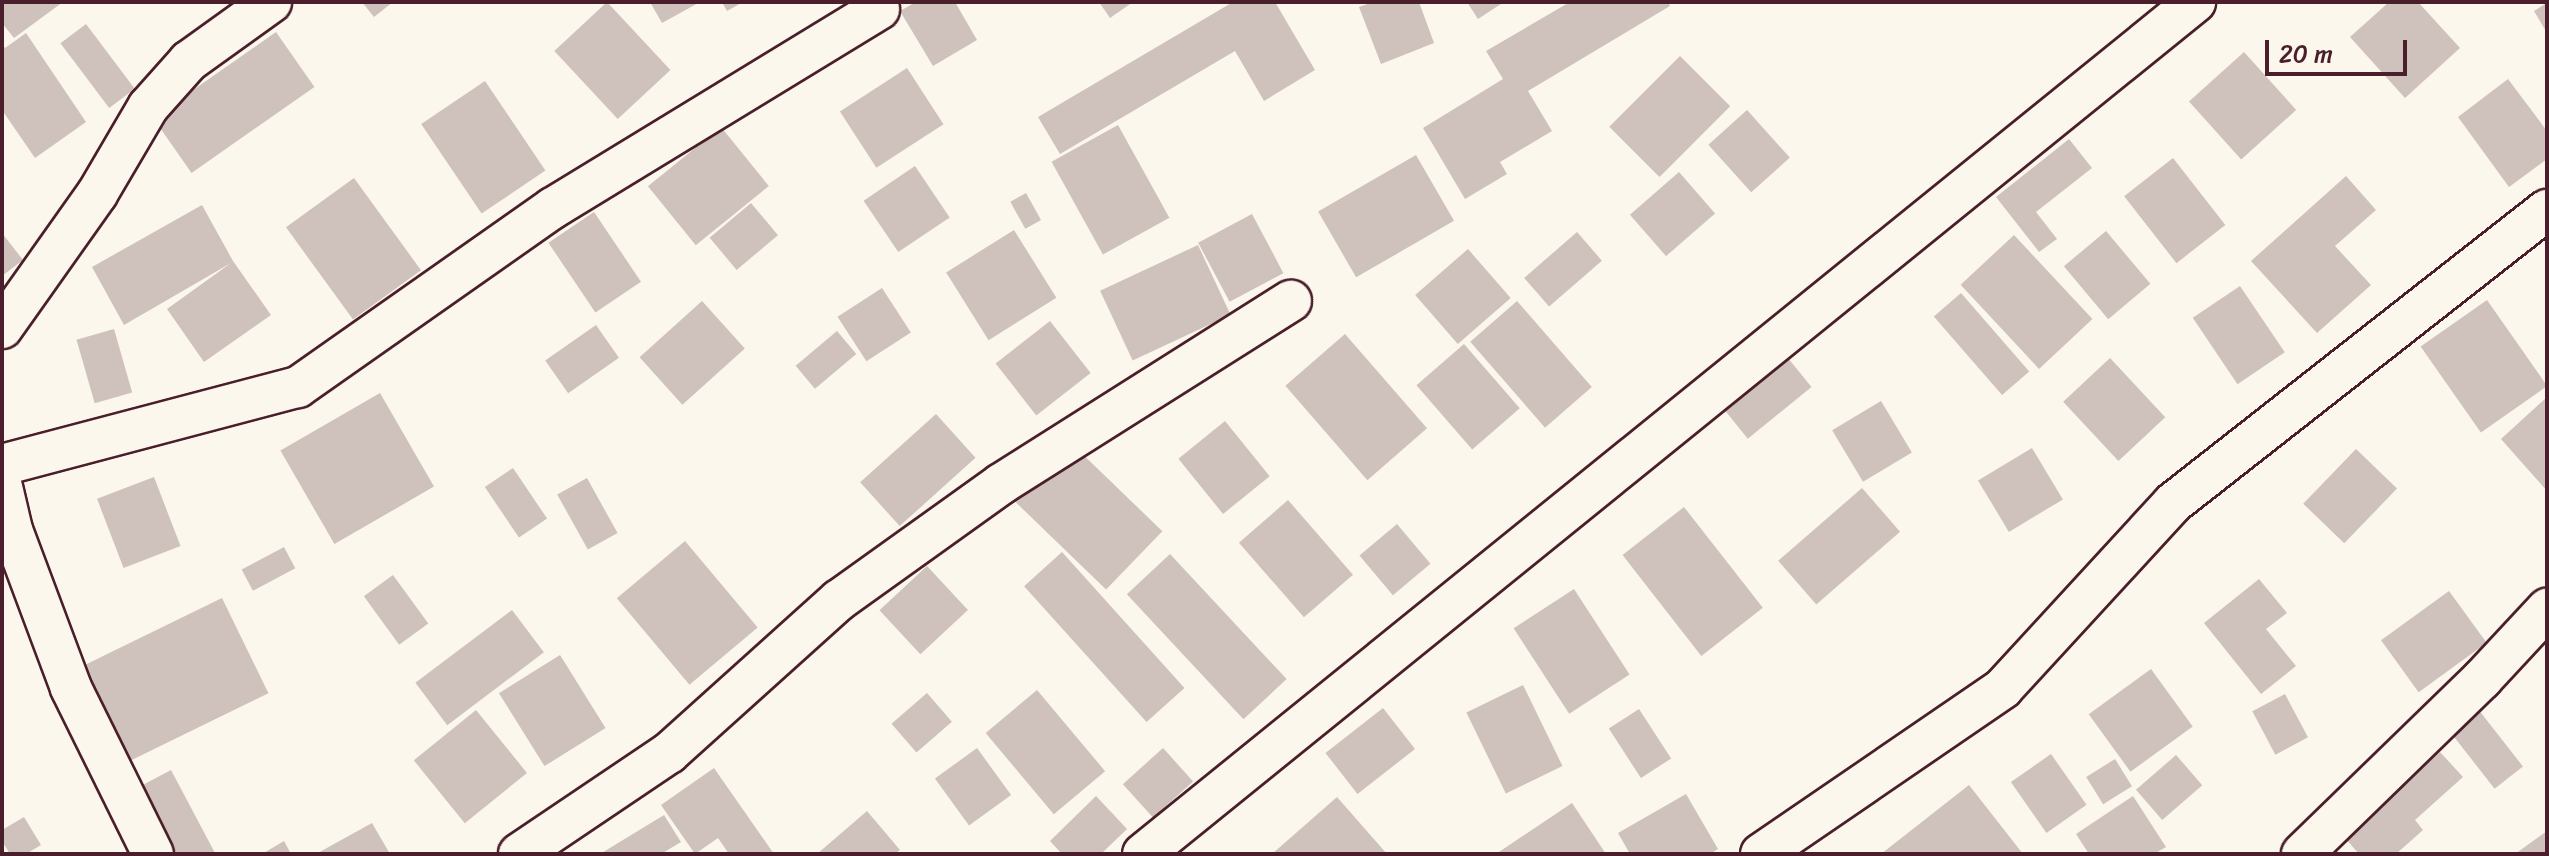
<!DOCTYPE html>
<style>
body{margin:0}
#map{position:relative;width:2549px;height:856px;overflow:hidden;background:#fbf7ec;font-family:Sriracha,sans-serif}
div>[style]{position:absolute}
.building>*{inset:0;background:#cfc2bc;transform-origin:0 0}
.roads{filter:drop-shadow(2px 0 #4a1f2b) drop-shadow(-2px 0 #4a1f2b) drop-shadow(0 2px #4a1f2b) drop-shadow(0 -2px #4a1f2b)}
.minor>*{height:40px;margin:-20px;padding:0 20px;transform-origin:20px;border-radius:20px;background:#fbf7ec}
span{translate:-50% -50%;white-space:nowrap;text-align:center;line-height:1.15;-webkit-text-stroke:6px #fbf7ec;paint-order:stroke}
.frame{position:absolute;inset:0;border:4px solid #4a1f2b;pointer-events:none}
.scale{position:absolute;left:2265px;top:40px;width:142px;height:36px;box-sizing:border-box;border:4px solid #4a1f2b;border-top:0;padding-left:10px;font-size:24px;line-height:28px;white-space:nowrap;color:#4a1f2b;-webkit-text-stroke:6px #fbf7ec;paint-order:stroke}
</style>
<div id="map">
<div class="building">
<i style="clip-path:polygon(4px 2px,63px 2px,14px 38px,2px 23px)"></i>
<i style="clip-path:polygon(362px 2px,393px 2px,374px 17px)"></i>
<i style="left:607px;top:2px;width:93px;height:72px;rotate:47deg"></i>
<i style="clip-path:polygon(650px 2px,700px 2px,662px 23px)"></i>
<i style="clip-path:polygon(722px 2px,743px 2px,727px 11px)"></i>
<i style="clip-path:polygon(916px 2px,955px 2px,977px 40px,933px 66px,900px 11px)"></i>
<i style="clip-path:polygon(1099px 2px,1133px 2px,1110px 18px)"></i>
<i style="clip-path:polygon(1233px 2px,1275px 2px,1315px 70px,1264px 101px,1235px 51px,1060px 154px,1038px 117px)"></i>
<i style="clip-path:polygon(1373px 2px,1419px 2px,1434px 43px,1381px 64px,1359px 7px)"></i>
<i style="clip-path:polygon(1467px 2px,1504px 2px,1478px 19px)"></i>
<i style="clip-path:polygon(1570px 2px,1668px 2px,1670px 6px,1528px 91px,1552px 131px,1500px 162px,1507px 174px,1465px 199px,1423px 128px,1503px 79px,1486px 51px)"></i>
<i style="clip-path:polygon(2389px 2px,2418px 2px,2460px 48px,2405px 98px,2350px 37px)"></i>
<i style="clip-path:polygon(2547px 3px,2547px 33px,2534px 11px)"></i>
<i style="left:86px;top:24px;width:81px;height:32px;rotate:53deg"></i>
<i style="left:276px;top:32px;width:67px;height:150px;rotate:55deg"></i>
<i style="clip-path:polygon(26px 33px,86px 122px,35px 158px,2px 110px,2px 44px,5px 48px)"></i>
<i style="left:2244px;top:52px;width:78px;height:74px;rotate:48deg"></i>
<i style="left:1680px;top:56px;width:71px;height:100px;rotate:45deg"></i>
<i style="left:907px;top:68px;width:67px;height:80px;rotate:57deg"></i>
<i style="clip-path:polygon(2508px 79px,2547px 131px,2547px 159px,2509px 187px,2458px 117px)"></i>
<i style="left:485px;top:81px;width:108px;height:77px;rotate:56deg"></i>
<i style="left:1747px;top:110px;width:64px;height:52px;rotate:48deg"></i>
<i style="left:1118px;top:125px;width:106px;height:76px;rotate:61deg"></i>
<i style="left:721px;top:127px;width:76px;height:94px;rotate:51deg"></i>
<i style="clip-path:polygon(2069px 139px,2092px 168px,2036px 212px,2057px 239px,2039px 252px,1996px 197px)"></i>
<i style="left:1416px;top:155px;width:76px;height:113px;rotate:60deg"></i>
<i style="left:2173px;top:158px;width:85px;height:62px;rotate:52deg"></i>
<i style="left:915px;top:166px;width:62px;height:62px;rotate:56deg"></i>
<i style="left:1679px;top:172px;width:55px;height:65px;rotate:49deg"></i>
<i style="clip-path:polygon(2346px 176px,2376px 210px,2335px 246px,2371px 285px,2317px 333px,2251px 261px)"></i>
<i style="left:354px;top:178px;width:114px;height:84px;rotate:54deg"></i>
<i style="left:1026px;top:193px;width:31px;height:18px;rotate:61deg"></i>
<i style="left:751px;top:203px;width:42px;height:54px;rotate:50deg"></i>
<i style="clip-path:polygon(202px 205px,233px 261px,271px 315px,204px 362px,167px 309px,231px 263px,124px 325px,92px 267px)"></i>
<i style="left:594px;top:212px;width:84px;height:55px;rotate:56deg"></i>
<i style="left:1252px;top:214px;width:67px;height:61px;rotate:62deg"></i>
<i style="left:1014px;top:230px;width:80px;height:80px;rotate:58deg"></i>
<i style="left:2106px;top:231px;width:69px;height:55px;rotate:50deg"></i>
<i style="left:1577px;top:232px;width:38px;height:70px;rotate:49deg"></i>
<i style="clip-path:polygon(2px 233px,23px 260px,2px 276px)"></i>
<i style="left:2014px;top:235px;width:115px;height:73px;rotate:47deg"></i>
<i style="left:1198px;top:245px;width:77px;height:108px;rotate:65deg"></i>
<i style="left:1468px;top:249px;width:65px;height:70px;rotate:49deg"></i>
<i style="left:2240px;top:286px;width:80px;height:57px;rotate:56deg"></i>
<i style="left:882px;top:288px;width:53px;height:53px;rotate:57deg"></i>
<i style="left:1961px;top:293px;width:104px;height:36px;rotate:49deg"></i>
<i style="left:2487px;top:300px;width:105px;height:81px;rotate:55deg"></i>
<i style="left:702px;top:301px;width:64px;height:84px;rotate:48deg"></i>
<i style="left:1517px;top:301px;width:114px;height:62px;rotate:49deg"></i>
<i style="left:1050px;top:321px;width:66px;height:69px;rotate:52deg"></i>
<i style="left:596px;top:325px;width:40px;height:62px;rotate:55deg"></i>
<i style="left:114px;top:329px;width:66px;height:39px;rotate:74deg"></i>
<i style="left:837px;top:331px;width:30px;height:54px;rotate:50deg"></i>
<i style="left:1345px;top:334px;width:125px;height:79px;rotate:49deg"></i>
<i style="left:1775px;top:342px;width:58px;height:82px;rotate:51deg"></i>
<i style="left:1464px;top:344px;width:85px;height:63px;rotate:49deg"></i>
<i style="left:2110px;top:358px;width:81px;height:64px;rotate:47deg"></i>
<i style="left:380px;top:393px;width:108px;height:115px;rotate:60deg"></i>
<i style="clip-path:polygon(2547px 397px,2547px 491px,2501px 439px)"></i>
<i style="left:1881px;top:401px;width:60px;height:57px;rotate:59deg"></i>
<i style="left:936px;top:414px;width:59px;height:102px;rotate:48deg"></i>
<i style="left:1225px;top:421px;width:71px;height:60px;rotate:51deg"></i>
<i style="left:1071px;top:443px;width:127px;height:81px;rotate:44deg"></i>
<i style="left:2032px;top:448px;width:60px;height:63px;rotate:59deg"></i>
<i style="left:2356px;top:449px;width:57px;height:76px;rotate:44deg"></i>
<i style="left:513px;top:468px;width:61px;height:34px;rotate:56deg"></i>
<i style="left:154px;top:477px;width:74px;height:61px;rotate:69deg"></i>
<i style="left:587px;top:478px;width:63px;height:34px;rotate:61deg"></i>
<i style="left:1862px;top:488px;width:58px;height:111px;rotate:49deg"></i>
<i style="left:1288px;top:500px;width:99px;height:65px;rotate:49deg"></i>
<i style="left:1684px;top:507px;width:128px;height:78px;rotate:52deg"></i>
<i style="left:1397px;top:524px;width:52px;height:49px;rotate:50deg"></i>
<i style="left:685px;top:541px;width:113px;height:89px;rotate:50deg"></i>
<i style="left:284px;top:547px;width:24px;height:48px;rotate:62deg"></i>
<i style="left:1062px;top:552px;width:183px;height:51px;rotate:48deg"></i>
<i style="left:1170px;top:554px;width:171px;height:59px;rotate:47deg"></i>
<i style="left:927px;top:566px;width:60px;height:65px;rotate:47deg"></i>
<i style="left:393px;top:575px;width:60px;height:36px;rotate:54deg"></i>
<i style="clip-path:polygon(2259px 579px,2287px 613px,2266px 629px,2296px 666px,2261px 694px,2204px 623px)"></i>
<i style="left:1574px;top:589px;width:102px;height:72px;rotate:57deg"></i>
<i style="left:2449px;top:591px;width:64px;height:84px;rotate:54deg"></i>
<i style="left:222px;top:598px;width:106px;height:159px;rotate:64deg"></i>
<i style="left:512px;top:610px;width:53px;height:121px;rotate:53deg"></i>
<i style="left:560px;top:655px;width:86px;height:72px;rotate:58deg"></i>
<i style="left:2151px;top:669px;width:71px;height:77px;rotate:54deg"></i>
<i style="left:1523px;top:685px;width:90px;height:63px;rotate:64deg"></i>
<i style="left:1037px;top:690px;width:106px;height:67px;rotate:50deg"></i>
<i style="left:927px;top:693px;width:38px;height:47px;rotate:49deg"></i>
<i style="left:2285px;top:694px;width:49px;height:37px;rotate:62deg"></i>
<i style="left:1383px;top:708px;width:52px;height:73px;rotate:52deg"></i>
<i style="left:1639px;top:709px;width:59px;height:36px;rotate:57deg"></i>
<i style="left:2478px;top:709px;width:73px;height:36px;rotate:52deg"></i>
<i style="left:476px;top:710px;width:81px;height:80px;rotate:51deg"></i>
<i style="left:977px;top:748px;width:58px;height:52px;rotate:54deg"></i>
<i style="left:1163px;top:748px;width:45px;height:54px;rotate:48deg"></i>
<i style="clip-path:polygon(2440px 752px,2463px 777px,2415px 820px,2423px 830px,2396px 854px,2359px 854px,2345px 838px)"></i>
<i style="left:2051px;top:754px;width:62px;height:49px;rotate:55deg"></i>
<i style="left:2176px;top:755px;width:40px;height:53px;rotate:49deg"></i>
<i style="left:2115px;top:759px;width:32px;height:34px;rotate:58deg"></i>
<i style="clip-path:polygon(714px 768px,774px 854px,729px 854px,718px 838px,695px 854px,661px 805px)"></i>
<i style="clip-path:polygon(171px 770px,215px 853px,212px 854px,172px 854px,137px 788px)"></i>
<i style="clip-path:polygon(1969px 785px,2023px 854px,1881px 854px)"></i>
<i style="clip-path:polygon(1686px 794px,1718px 849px,1710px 854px,1630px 854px,1618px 833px)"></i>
<i style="clip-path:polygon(1096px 796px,1127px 829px,1101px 854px,1062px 854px,1050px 841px)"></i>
<i style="clip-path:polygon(2133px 796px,2166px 847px,2154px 854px,2089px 854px,2076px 834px)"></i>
<i style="clip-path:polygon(1337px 797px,1387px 854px,1272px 854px)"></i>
<i style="clip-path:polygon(1572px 803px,1606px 854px,1496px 854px)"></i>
<i style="clip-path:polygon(867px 811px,900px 850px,895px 854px,817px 854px)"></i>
<i style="clip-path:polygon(664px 815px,681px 842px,661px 854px,600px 854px)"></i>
<i style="clip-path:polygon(24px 817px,41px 845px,26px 854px,10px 854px,2px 841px,2px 830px)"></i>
<i style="clip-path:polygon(372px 823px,390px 854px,316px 854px)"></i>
<i style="clip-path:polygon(2547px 831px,2547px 854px,2515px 854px)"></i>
<i style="clip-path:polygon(284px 841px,291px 854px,262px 854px)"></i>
</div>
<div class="roads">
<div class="minor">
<i style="left:2px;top:328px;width:164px;rotate:-54.7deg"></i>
<i style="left:97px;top:194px;width:101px;rotate:-59.6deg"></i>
<i style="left:148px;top:107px;width:62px;rotate:-48.3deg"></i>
<i style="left:189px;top:61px;width:101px;rotate:-35.7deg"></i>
<i style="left:2px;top:465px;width:306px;rotate:-14.8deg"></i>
<i style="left:298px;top:387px;width:312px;rotate:-35.1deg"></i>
<i style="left:553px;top:208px;width:382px;rotate:-31.4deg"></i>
<i style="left:2px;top:487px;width:44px;rotate:76.9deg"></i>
<i style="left:12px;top:530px;width:169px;rotate:69.5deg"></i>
<i style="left:71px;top:688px;width:185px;rotate:63.7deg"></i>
<i style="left:519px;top:854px;width:181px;rotate:-34deg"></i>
<i style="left:669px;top:753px;width:229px;rotate:-42deg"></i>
<i style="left:839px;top:600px;width:199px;rotate:-35.6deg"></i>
<i style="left:1001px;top:484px;width:343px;rotate:-32.3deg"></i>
<i style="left:1143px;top:854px;width:1354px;rotate:-39deg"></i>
<i style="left:1761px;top:854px;width:293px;rotate:-34.4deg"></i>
<i style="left:2003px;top:688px;width:251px;rotate:-47.4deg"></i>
<i style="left:2173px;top:503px;width:475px;rotate:-38.1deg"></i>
<i style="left:2302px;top:854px;width:251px;rotate:-44.2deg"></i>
<i style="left:2482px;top:679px;width:96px;rotate:-47.1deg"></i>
</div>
</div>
<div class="frame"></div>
<div class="scale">20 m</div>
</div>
